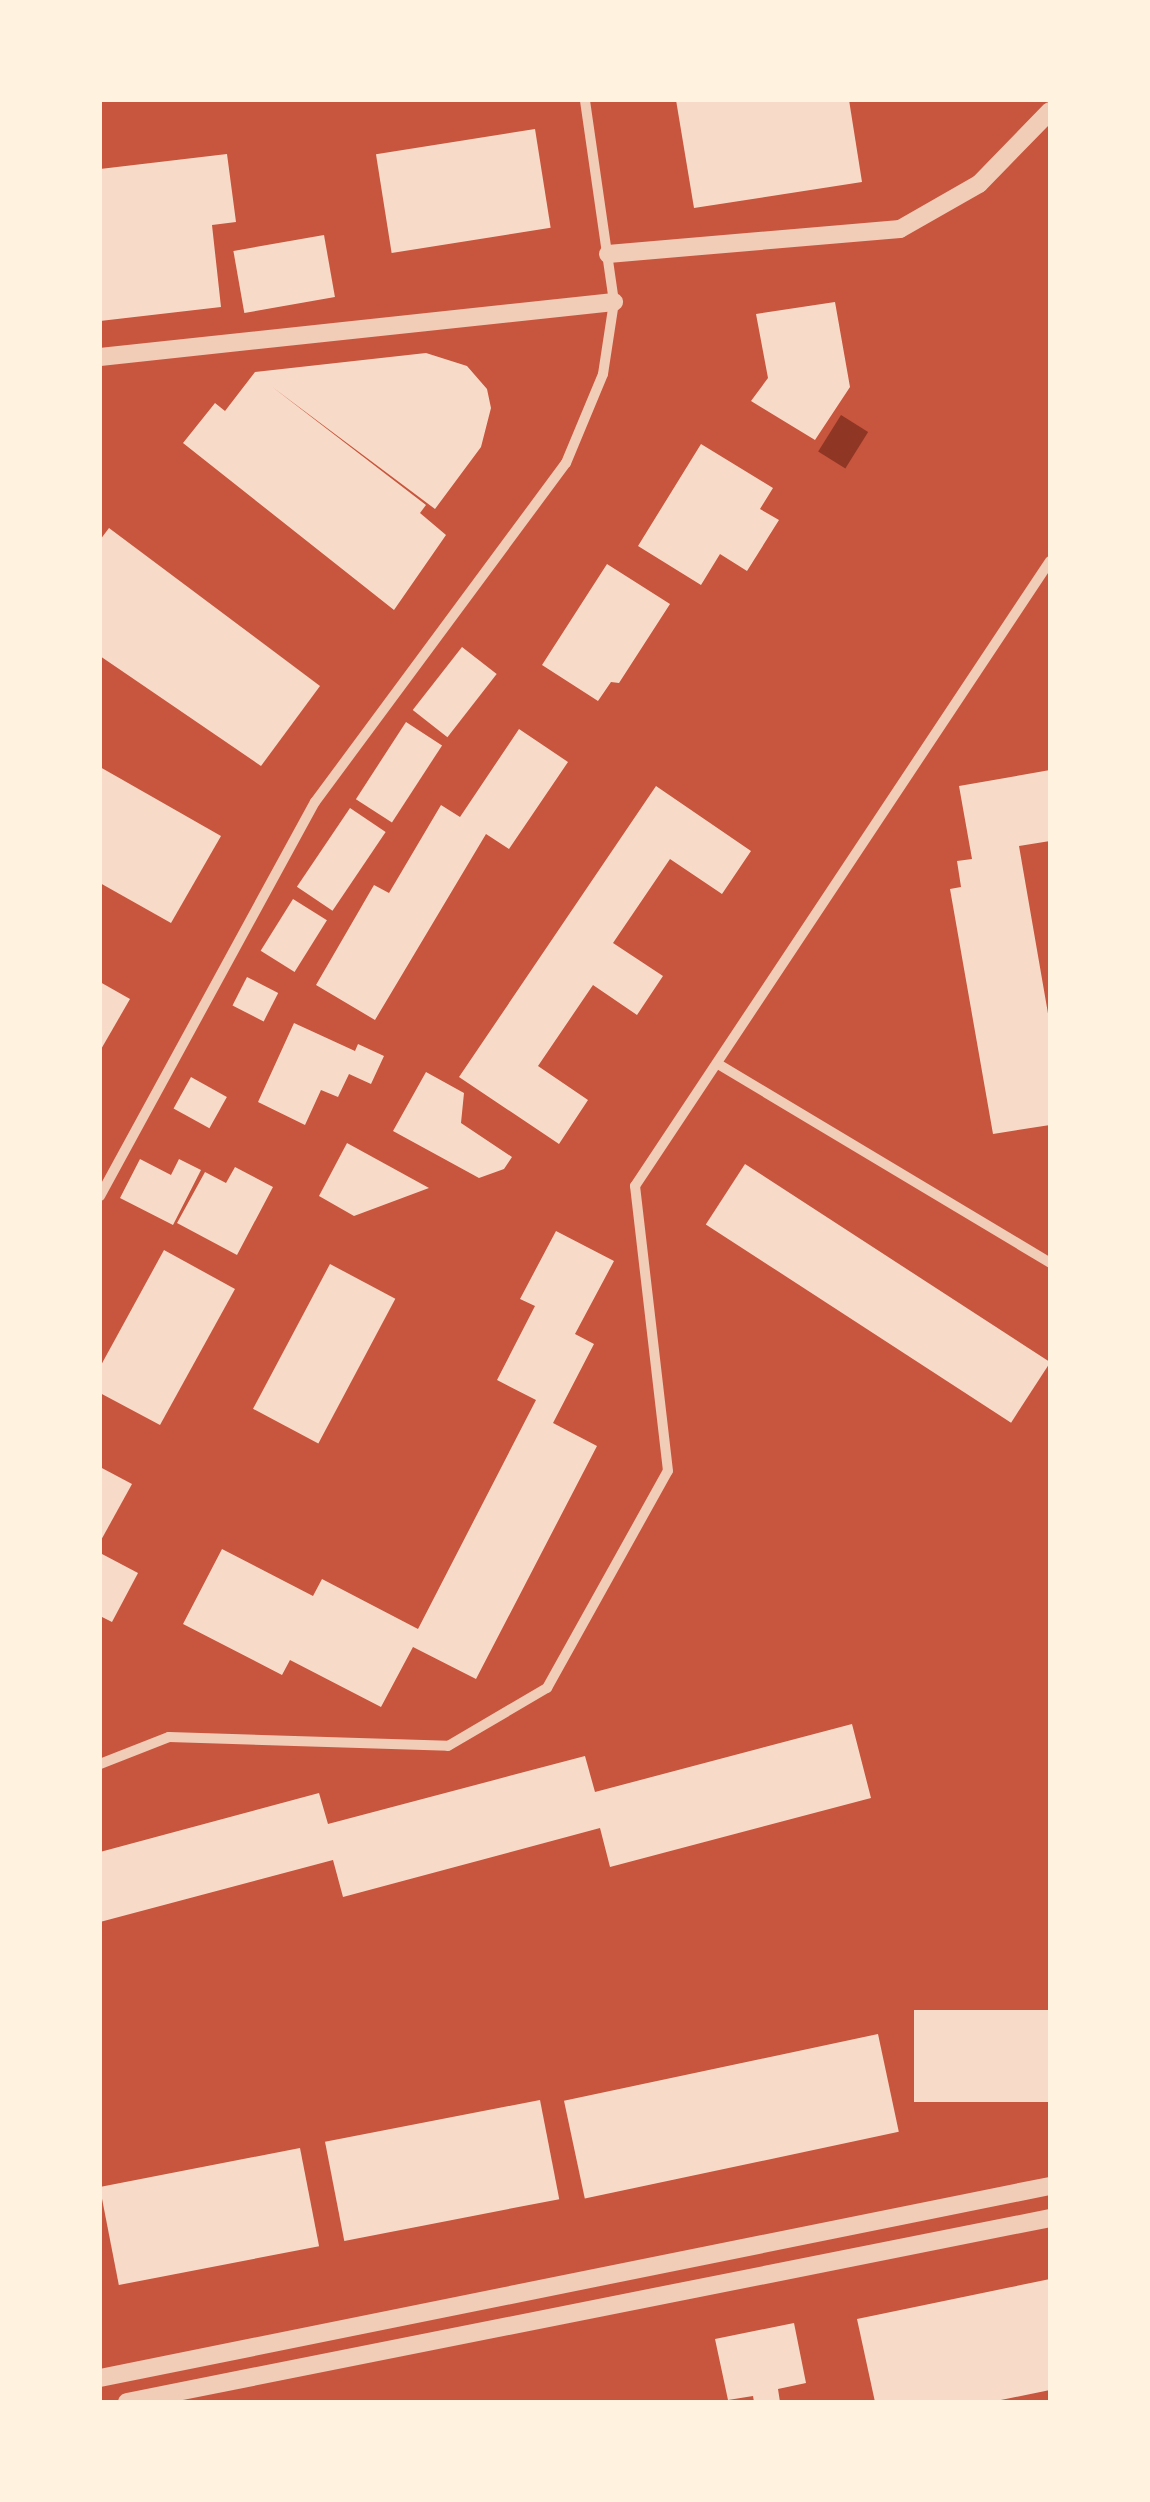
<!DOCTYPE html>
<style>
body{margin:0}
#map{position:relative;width:1150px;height:2502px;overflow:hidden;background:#c8553d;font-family:Inter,sans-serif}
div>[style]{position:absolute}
.water>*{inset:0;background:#8f3625;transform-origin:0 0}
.building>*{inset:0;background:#f7dbc8;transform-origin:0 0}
.minor>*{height:10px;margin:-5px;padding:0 5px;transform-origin:5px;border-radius:5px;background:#f1ccb7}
.tertiary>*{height:18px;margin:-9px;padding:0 9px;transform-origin:9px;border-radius:9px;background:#f1ccb7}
span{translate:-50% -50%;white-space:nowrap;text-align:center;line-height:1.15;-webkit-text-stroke:10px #fff3e0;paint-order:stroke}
.frame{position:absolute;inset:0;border:102px solid #fff3e0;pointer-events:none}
</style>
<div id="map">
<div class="water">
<i style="left:841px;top:415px;width:32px;height:43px;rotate:32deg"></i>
</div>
<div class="building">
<i style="clip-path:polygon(676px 100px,849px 100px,862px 182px,694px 208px)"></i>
<i style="left:535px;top:129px;width:100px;height:161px;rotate:81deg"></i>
<i style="clip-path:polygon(227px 154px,236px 222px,212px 225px,221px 307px,100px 321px,100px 169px)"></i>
<i style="left:324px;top:235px;width:63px;height:92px;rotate:80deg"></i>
<i style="clip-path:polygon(835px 302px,850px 387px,815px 440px,751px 401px,768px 378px,756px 314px)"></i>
<i style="clip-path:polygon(426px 353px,467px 366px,487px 389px,491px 408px,481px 447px,435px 509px,271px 386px,426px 505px,420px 513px,446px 535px,394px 610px,183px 443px,215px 403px,225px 411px,255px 372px)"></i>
<i style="clip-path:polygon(701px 444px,773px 488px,760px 509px,779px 520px,747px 571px,720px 554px,701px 585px,638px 546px)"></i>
<i style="clip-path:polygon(109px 528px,320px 686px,261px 766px,100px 656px,100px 540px)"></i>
<i style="clip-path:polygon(607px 564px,670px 604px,619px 683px,611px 682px,598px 701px,542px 665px)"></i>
<i style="left:462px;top:647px;width:44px;height:80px;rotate:38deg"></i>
<i style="left:406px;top:722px;width:43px;height:92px;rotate:33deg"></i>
<i style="clip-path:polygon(519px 729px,568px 762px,509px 849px,486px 834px,375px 1020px,316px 985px,374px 885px,389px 893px,441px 805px,460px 817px)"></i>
<i style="clip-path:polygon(100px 767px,221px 836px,171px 923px,100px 883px)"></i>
<i style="clip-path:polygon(1050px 770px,1050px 841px,1019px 846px,1050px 1025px,1050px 1125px,993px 1134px,950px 889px,961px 887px,957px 861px,972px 859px,959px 786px)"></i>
<i style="clip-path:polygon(656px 786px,751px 851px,722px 894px,670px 859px,613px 943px,663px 976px,637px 1015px,593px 985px,538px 1066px,588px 1100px,559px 1144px,459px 1077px)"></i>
<i style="left:350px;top:808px;width:43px;height:95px;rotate:34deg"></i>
<i style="left:293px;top:899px;width:40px;height:61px;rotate:32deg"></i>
<i style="left:247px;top:977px;width:35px;height:32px;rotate:27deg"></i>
<i style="clip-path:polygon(100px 982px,130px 999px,100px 1051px)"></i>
<i style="clip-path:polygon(294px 1023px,355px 1051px,358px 1044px,384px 1056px,371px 1084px,349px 1074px,338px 1097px,321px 1090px,305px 1125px,258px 1102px)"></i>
<i style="clip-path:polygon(426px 1072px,464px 1093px,461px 1123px,512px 1157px,504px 1169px,479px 1178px,393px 1131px)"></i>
<i style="left:191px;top:1077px;width:41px;height:36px;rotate:29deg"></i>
<i style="clip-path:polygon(347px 1143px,429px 1188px,354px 1216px,319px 1196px)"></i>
<i style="clip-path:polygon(140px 1159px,171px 1175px,179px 1159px,201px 1170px,173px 1225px,120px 1198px)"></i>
<i style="left:745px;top:1164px;width:364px;height:72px;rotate:33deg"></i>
<i style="clip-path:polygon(235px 1167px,273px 1187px,237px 1255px,177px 1223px,205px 1172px,226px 1183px)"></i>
<i style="clip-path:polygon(556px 1231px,614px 1261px,575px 1334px,594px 1344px,553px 1423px,597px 1446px,476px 1679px,413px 1647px,381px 1707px,290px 1660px,282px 1675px,183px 1624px,222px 1549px,313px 1596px,322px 1579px,418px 1629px,536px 1400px,497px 1380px,535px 1306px,520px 1299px)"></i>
<i style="clip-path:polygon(164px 1250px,235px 1289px,160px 1425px,100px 1393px,100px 1367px)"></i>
<i style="left:330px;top:1264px;width:74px;height:164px;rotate:28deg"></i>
<i style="clip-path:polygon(100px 1467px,132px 1484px,100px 1542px)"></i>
<i style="clip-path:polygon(102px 1554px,138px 1573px,112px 1622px,100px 1616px)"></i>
<i style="clip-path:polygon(852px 1724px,871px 1798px,610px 1867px,600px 1828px,343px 1897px,333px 1860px,100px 1922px,100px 1852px,319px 1793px,328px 1824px,585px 1756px,595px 1792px)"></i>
<i style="left:1050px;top:2010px;width:92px;height:136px;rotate:90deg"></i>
<i style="left:878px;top:2034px;width:100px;height:321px;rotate:78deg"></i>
<i style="left:540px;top:2100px;width:101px;height:219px;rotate:79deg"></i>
<i style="left:300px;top:2148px;width:100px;height:204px;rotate:79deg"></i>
<i style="clip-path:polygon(1050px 2279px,1050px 2390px,991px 2402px,875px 2402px,857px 2319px)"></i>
<i style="clip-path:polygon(794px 2323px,806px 2383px,778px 2389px,780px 2402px,754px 2402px,753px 2396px,728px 2400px,715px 2339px)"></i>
</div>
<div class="minor">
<i style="left:718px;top:1064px;width:387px;rotate:30.9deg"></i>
<i style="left:100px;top:1196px;width:449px;rotate:-61.4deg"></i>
<i style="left:315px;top:802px;width:422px;rotate:-53.5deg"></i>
<i style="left:566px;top:463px;width:96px;rotate:-67.4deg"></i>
<i style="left:603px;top:374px;width:73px;rotate:-81.3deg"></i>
<i style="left:614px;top:302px;width:204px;rotate:-98.2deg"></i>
<i style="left:100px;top:1764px;width:74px;rotate:-21.4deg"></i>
<i style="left:169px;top:1737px;width:279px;rotate:1.8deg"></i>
<i style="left:448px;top:1746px;width:115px;rotate:-30.4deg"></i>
<i style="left:547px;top:1688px;width:248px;rotate:-60.9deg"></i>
<i style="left:668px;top:1471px;width:287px;rotate:-96.6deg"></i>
<i style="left:635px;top:1186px;width:750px;rotate:-56.42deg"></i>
</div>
<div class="tertiary">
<i style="left:608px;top:254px;width:293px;rotate:-4.9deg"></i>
<i style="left:900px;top:229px;width:91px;rotate:-29.7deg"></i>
<i style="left:979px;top:184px;width:102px;rotate:-45.8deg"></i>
<i style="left:100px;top:357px;width:517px;rotate:-6.11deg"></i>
<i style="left:100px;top:2378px;width:969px;rotate:-11.43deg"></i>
<i style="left:127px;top:2402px;width:941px;rotate:-11.27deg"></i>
</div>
<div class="frame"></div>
</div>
